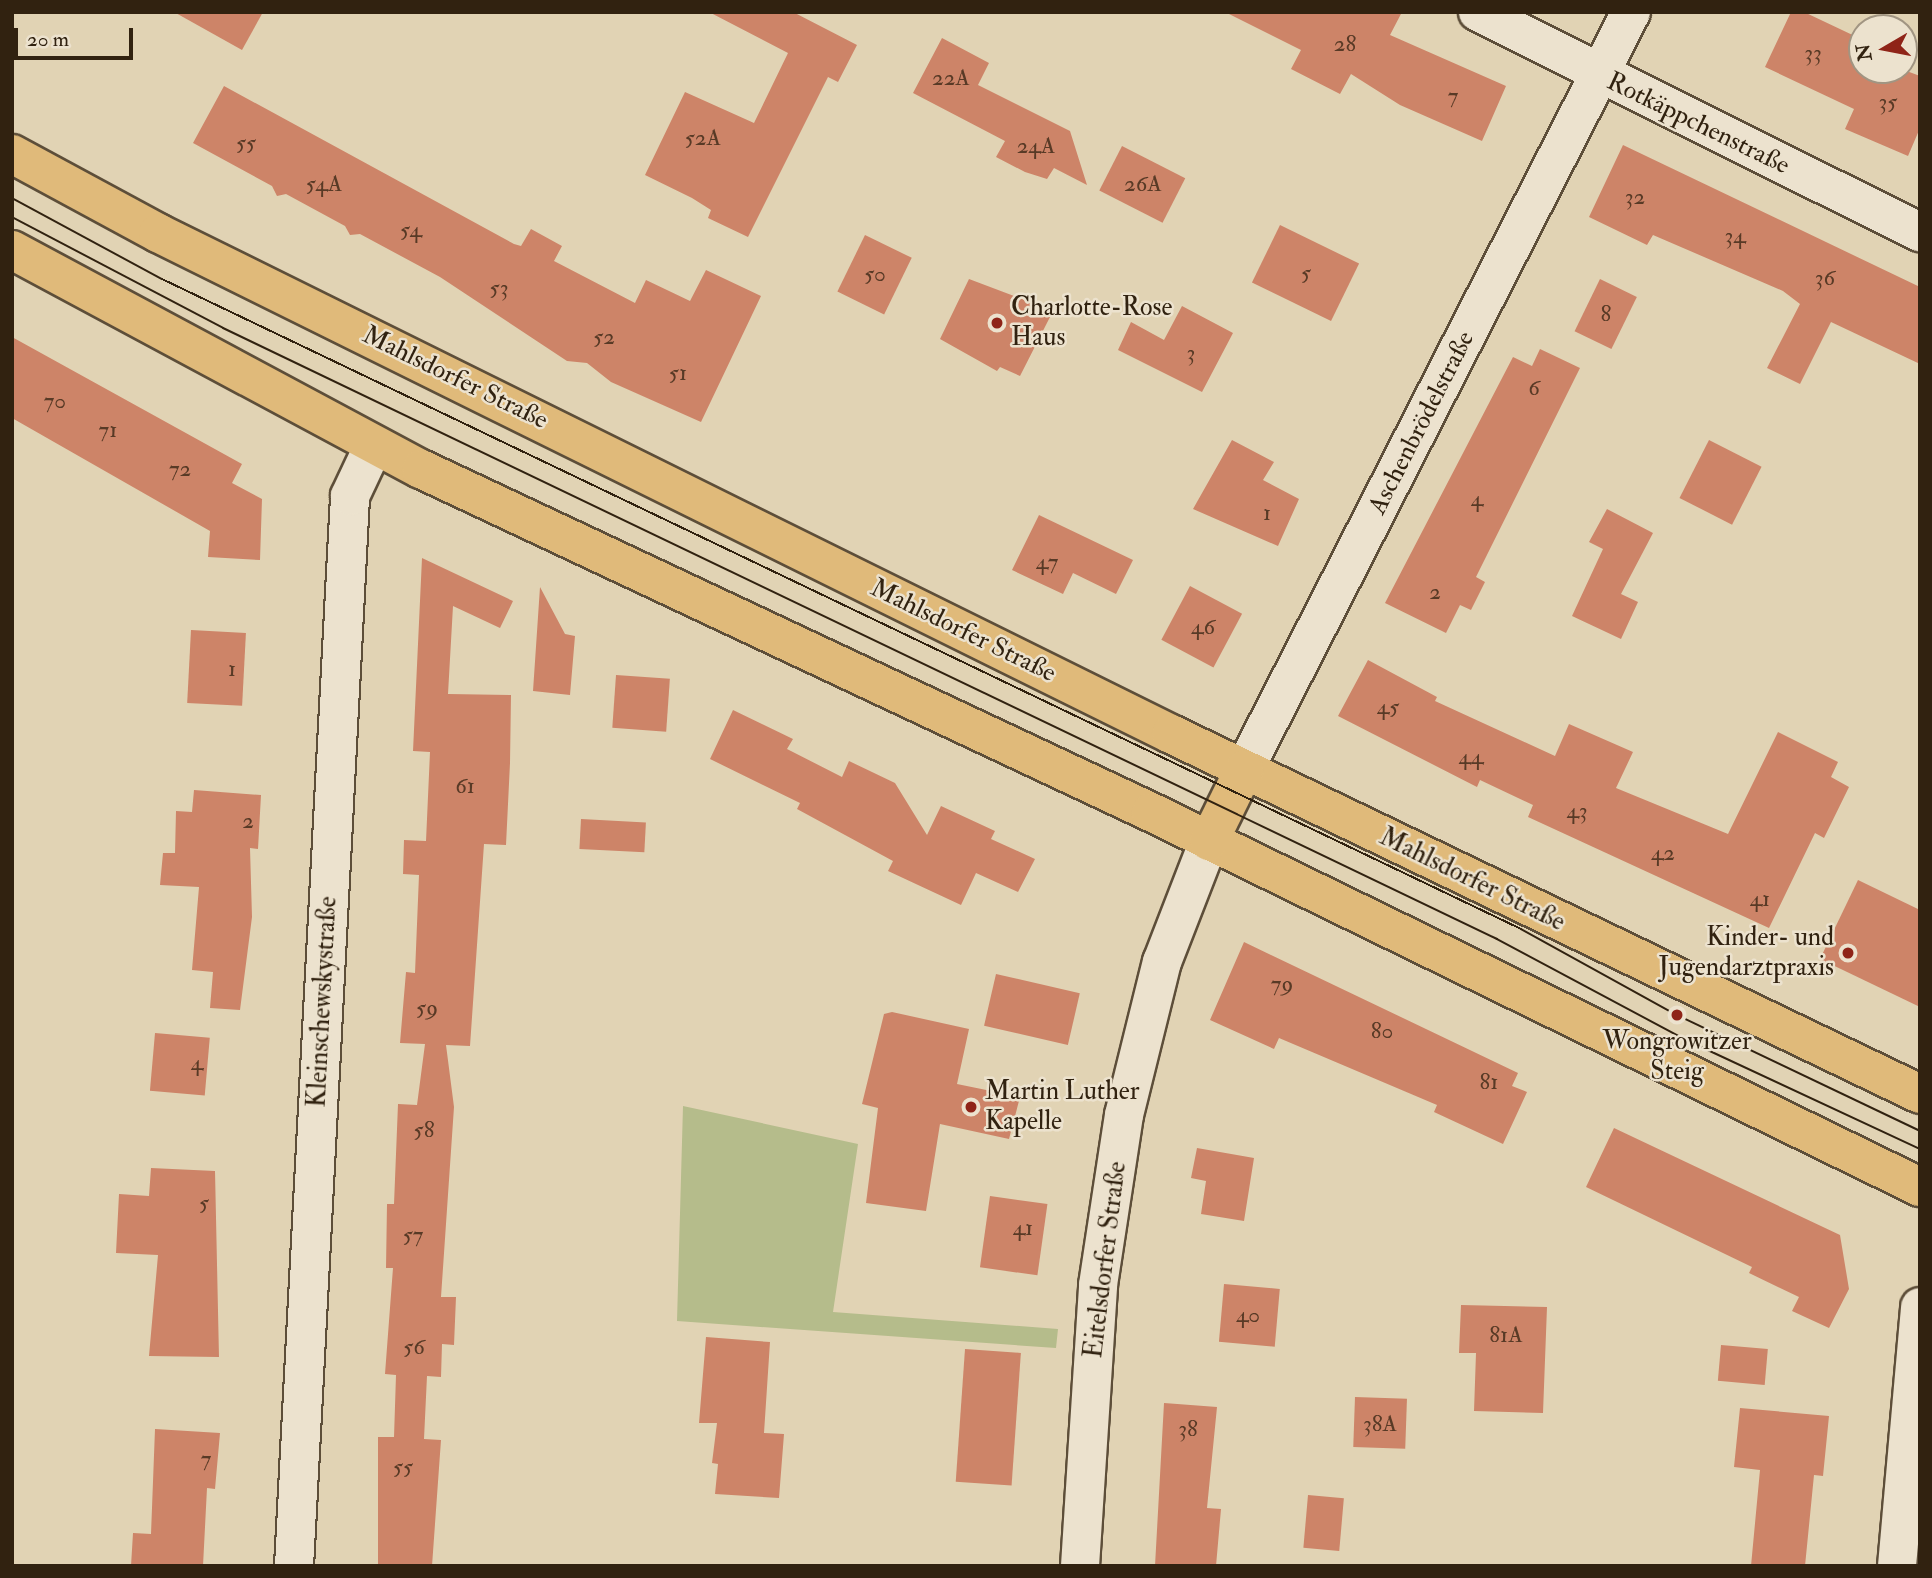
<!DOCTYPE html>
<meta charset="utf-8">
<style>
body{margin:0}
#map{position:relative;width:1932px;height:1578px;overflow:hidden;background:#e1d3b4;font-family:"IM FELL Double Pica",serif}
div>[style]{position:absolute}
.green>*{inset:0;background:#b5bc8b}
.building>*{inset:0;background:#cd8468;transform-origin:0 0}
.roads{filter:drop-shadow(2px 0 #5d4e39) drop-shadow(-2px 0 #5d4e39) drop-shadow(0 2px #5d4e39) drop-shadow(0 -2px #5d4e39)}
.minor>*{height:38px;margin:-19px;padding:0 19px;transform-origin:19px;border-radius:19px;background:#ece2ce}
.major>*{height:38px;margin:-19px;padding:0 19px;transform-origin:19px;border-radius:19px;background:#e0ba7a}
.tram>*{height:2px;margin:-1px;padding:0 1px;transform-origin:1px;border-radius:1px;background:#312210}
.dots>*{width:19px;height:19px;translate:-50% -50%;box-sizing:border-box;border:4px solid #ece2ce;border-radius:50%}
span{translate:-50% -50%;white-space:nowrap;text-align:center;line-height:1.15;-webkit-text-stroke:5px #ece2ce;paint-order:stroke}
.number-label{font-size:23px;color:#583a26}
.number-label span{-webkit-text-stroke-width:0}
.street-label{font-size:26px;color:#312210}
.poi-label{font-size:26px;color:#312210}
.left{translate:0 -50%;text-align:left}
.right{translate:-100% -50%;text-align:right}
.frame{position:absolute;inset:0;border:14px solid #312210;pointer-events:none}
.north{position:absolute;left:1848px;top:14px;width:70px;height:70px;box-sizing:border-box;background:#ece2ce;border:2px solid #a19582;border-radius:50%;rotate:260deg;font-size:19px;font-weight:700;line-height:28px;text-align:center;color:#312210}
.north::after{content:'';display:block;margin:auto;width:24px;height:32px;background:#8f2418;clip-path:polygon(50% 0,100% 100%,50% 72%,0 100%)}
.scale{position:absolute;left:14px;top:28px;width:119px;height:32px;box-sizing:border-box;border:4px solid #312210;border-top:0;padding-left:9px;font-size:21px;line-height:24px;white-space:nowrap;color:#312210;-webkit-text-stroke:5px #ece2ce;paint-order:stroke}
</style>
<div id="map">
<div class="green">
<i style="clip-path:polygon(683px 1106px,858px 1144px,833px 1312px,1058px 1329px,1056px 1348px,677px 1321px)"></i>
</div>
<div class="building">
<i style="clip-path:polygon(174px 12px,263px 12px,242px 50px)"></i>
<i style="clip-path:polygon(709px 12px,793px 12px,857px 45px,838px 82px,828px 77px,748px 237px,708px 218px,711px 210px,692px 198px,645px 175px,685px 92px,754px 123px,788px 53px)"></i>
<i style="clip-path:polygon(1225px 12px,1402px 12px,1390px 35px,1506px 86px,1482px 141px,1400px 105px,1351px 74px,1340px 94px,1291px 69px,1301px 50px)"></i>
<i style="clip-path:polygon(1791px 12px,1804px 12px,1861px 39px,1856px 49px,1862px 51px,1862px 70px,1904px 70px,1920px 76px,1920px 128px,1908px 156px,1845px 129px,1854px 109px,1765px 67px)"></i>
<i style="clip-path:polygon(942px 38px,989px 63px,978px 85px,1070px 131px,1087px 185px,1054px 168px,1047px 179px,1025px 172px,996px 157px,1005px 141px,913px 93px)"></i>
<i style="clip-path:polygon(224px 86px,514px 244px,521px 246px,531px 229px,562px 246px,554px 261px,635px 303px,646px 280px,690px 301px,706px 270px,761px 296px,701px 422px,611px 382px,587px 363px,567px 361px,440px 277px,360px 234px,350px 235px,345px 226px,286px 194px,277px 196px,272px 186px,193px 143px)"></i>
<i style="clip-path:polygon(1623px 145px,1920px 287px,1920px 364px,1831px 322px,1800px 384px,1767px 368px,1800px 304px,1783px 291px,1653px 235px,1647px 245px,1589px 217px)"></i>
<i style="left:1122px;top:146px;width:71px;height:50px;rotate:27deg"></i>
<i style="left:1280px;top:225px;width:88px;height:64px;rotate:26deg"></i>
<i style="left:865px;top:235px;width:52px;height:63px;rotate:26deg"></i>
<i style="clip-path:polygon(969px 279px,1035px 304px,1033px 309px,1050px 317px,1020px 376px,1000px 367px,997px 371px,940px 339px)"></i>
<i style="left:1600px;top:279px;width:41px;height:58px;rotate:26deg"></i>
<i style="clip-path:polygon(1182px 306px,1233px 333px,1202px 392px,1118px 350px,1131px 322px,1164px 340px)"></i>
<i style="clip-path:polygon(12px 337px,242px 464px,232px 483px,262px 499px,260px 560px,208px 557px,210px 531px,12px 418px)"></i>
<i style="clip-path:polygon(1540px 349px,1580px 368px,1476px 577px,1485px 582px,1471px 610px,1460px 605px,1446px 633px,1385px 603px,1513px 357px,1532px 366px)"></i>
<i style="clip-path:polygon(1232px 440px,1274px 462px,1263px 480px,1299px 499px,1278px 546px,1193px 509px)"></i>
<i style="left:1709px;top:440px;width:59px;height:65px;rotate:27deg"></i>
<i style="clip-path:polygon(1607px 509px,1653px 533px,1621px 594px,1638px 602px,1621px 639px,1572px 616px,1603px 549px,1589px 542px)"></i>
<i style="clip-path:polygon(1039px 515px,1133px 560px,1116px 594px,1073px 573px,1063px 594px,1012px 570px)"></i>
<i style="clip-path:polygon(422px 558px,513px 601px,500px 628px,453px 606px,448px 694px,511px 695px,510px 763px,506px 845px,484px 844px,470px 1046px,446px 1045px,454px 1107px,441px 1297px,456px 1297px,454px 1345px,442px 1344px,441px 1377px,427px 1376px,424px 1439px,441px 1440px,432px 1566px,378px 1566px,378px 1437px,394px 1437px,396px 1375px,385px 1374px,393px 1268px,386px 1268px,387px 1204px,394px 1204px,398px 1104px,417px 1105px,425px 1044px,400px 1043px,406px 972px,415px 973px,419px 875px,403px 874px,404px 840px,426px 841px,430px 752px,413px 751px)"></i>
<i style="left:1190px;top:586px;width:59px;height:61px;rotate:28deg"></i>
<i style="clip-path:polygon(540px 587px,565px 634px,575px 636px,570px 695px,533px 691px)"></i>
<i style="left:191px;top:630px;width:55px;height:73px;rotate:3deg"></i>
<i style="clip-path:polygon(1368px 660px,1437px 697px,1435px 701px,1555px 756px,1569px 724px,1633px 752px,1616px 788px,1728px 834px,1778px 732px,1838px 762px,1831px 777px,1849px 787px,1824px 838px,1815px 833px,1769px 928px,1528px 817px,1533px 805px,1480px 780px,1477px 787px,1338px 716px)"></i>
<i style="left:616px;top:675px;width:54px;height:53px;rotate:4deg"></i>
<i style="clip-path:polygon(733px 710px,793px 739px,787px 749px,842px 777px,849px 761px,895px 783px,927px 835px,941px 806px,995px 831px,991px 839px,1035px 859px,1018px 892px,976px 873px,961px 905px,888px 871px,893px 861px,797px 809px,800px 803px,710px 759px)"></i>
<i style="clip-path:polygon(194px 790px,261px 795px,258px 849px,250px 848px,252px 917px,240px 1010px,210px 1008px,213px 972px,192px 970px,199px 887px,160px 885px,163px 853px,175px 853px,176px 811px,192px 812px)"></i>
<i style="left:581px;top:819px;width:65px;height:30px;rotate:3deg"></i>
<i style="clip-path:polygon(1858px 880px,1920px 910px,1920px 1007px,1820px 959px)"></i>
<i style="clip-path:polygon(1244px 942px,1518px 1073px,1512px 1086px,1527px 1092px,1503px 1144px,1434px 1112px,1437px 1105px,1279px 1038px,1274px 1049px,1210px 1020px)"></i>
<i style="left:996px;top:974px;width:86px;height:53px;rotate:13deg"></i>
<i style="clip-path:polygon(892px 1012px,969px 1029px,957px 1084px,1020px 1097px,1009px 1139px,940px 1124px,926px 1211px,866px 1203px,878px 1108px,862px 1104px,884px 1014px)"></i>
<i style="left:155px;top:1033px;width:55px;height:58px;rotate:5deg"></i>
<i style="clip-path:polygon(1614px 1128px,1840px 1235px,1849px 1289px,1829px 1328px,1792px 1311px,1799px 1297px,1749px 1273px,1752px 1267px,1586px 1187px)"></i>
<i style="clip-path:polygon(1197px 1148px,1254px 1158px,1244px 1221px,1201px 1214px,1206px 1181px,1191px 1178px)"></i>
<i style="clip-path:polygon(151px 1168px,215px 1171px,219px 1357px,149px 1356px,158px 1255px,116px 1253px,119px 1194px,149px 1196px)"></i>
<i style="left:990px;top:1196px;width:58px;height:72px;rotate:8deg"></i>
<i style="left:1224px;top:1284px;width:56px;height:58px;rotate:5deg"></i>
<i style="clip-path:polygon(1461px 1305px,1547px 1307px,1543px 1413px,1474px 1411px,1476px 1353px,1459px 1353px)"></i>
<i style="clip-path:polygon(706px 1337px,770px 1342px,764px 1433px,784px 1434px,779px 1498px,715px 1494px,718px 1464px,712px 1463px,717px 1423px,699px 1423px)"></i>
<i style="left:1721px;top:1345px;width:47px;height:36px;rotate:5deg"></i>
<i style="left:965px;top:1349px;width:56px;height:133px;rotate:4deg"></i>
<i style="left:1355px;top:1397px;width:52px;height:50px;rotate:2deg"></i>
<i style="clip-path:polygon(1164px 1403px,1217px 1407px,1207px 1508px,1221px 1509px,1216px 1566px,1155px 1566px)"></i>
<i style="clip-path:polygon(1740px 1408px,1829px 1416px,1823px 1476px,1814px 1475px,1805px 1566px,1751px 1566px,1760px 1470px,1734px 1467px)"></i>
<i style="clip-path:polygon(155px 1429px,220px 1433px,215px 1489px,207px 1488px,203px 1566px,131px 1566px,133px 1533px,151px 1534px)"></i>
<i style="left:1308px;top:1495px;width:36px;height:53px;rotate:5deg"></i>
</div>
<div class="roads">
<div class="minor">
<i style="left:1478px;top:12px;width:494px;rotate:26.5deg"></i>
<i style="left:1244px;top:770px;width:851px;rotate:-62.95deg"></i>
<i style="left:294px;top:1566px;width:1071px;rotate:-87deg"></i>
<i style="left:350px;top:496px;width:56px;rotate:-64.8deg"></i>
<i style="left:1080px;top:1566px;width:282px;rotate:-86.3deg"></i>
<i style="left:1098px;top:1285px;width:172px;rotate:-81.3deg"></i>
<i style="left:1124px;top:1115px;width:158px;rotate:-76.1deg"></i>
<i style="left:1162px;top:962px;width:130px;rotate:-68.8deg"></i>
<i style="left:1897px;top:1566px;width:260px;rotate:-84.9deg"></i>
</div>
<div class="major">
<i style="left:12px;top:154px;width:166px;rotate:28.4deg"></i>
<i style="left:158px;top:233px;width:1130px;rotate:26.32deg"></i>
<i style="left:1171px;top:734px;width:831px;rotate:25.67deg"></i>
<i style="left:12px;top:250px;width:464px;rotate:28.2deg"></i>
<i style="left:421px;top:469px;width:807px;rotate:25.17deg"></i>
<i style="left:1151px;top:812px;width:856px;rotate:26deg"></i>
<i style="left:1209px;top:841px;width:79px;rotate:-63.8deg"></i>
</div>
</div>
<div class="tram">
<i style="left:12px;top:198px;width:170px;rotate:28.4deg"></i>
<i style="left:162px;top:279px;width:1506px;rotate:25.56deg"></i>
<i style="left:1521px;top:929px;width:178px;rotate:28.9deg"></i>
<i style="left:1677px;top:1015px;width:269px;rotate:25.5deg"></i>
<i style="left:12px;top:217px;width:238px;rotate:27.7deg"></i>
<i style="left:223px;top:328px;width:1413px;rotate:25.62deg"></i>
<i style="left:1497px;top:939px;width:212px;rotate:28.1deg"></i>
<i style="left:1684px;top:1039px;width:260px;rotate:25deg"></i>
</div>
<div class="dots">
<i style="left:997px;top:323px;background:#8f2418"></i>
<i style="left:1848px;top:953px;background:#8f2418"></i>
<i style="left:1677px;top:1015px;background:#8f2418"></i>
<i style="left:971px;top:1107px;background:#8f2418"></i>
</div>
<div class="number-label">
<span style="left:1345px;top:44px">28</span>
<span style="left:1813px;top:53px">33</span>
<span style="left:951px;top:78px">22A</span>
<span style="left:1453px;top:96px">7</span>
<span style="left:1888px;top:102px">35</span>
<span style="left:703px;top:138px">52A</span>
<span style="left:246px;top:143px">55</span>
<span style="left:1036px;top:146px">24A</span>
<span style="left:324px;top:184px">54A</span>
<span style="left:1143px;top:184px">26A</span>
<span style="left:1635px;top:197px">32</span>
<span style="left:411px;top:230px">54</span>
<span style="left:1735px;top:236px">34</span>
<span style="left:1306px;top:273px">5</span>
<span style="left:875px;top:274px">50</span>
<span style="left:1825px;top:278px">36</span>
<span style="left:499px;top:288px">53</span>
<span style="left:1606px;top:314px">8</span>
<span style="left:604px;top:337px">52</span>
<span style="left:1191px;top:353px">3</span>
<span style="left:678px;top:373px">51</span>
<span style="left:1534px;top:388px">6</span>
<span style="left:55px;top:401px">70</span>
<span style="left:108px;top:430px">71</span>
<span style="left:180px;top:469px">72</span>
<span style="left:1477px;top:499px">4</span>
<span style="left:1267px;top:513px">1</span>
<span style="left:1047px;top:562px">47</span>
<span style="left:1435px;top:592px">2</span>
<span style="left:1203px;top:627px">46</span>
<span style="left:232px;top:669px">1</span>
<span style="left:1388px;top:707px">45</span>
<span style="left:1471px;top:757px">44</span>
<span style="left:465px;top:786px">61</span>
<span style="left:1577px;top:811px">43</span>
<span style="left:248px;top:821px">2</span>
<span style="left:1663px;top:853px">42</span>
<span style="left:1760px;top:899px">41</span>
<span style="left:1282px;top:984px">79</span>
<span style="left:427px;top:1008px">59</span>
<span style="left:1382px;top:1031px">80</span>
<span style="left:197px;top:1063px">4</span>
<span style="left:1489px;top:1082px">81</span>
<span style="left:424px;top:1130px">58</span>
<span style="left:204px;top:1203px">5</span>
<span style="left:1023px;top:1228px">41</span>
<span style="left:413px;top:1235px">57</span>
<span style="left:1248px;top:1315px">40</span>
<span style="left:1506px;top:1335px">81A</span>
<span style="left:414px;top:1347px">56</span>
<span style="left:1380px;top:1424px">38A</span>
<span style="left:1188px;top:1429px">38</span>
<span style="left:206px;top:1459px">7</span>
<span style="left:403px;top:1467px">55</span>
</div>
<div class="street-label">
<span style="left:1698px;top:124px;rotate:26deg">Rotkäppchenstraße</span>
<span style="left:455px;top:378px;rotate:26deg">Mahlsdorfer Straße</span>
<span style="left:1422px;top:423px;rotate:-63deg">Aschenbrödelstraße</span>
<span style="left:963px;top:631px;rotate:26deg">Mahlsdorfer Straße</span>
<span style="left:1472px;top:880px;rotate:26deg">Mahlsdorfer Straße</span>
<span style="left:323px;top:1002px;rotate:-87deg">Kleinschewskystraße</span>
<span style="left:1106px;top:1260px;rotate:-83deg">Eitelsdorfer Straße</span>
</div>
<div class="poi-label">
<span class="left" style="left:1011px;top:323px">Charlotte-Rose<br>Haus</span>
<span class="right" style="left:1834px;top:953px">Kinder- und<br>Jugendarztpraxis</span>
<span style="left:1677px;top:1057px">Wongrowitzer<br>Steig</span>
<span class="left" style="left:985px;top:1107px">Martin Luther<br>Kapelle</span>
</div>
<div class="frame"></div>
<div class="north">N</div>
<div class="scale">20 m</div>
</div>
